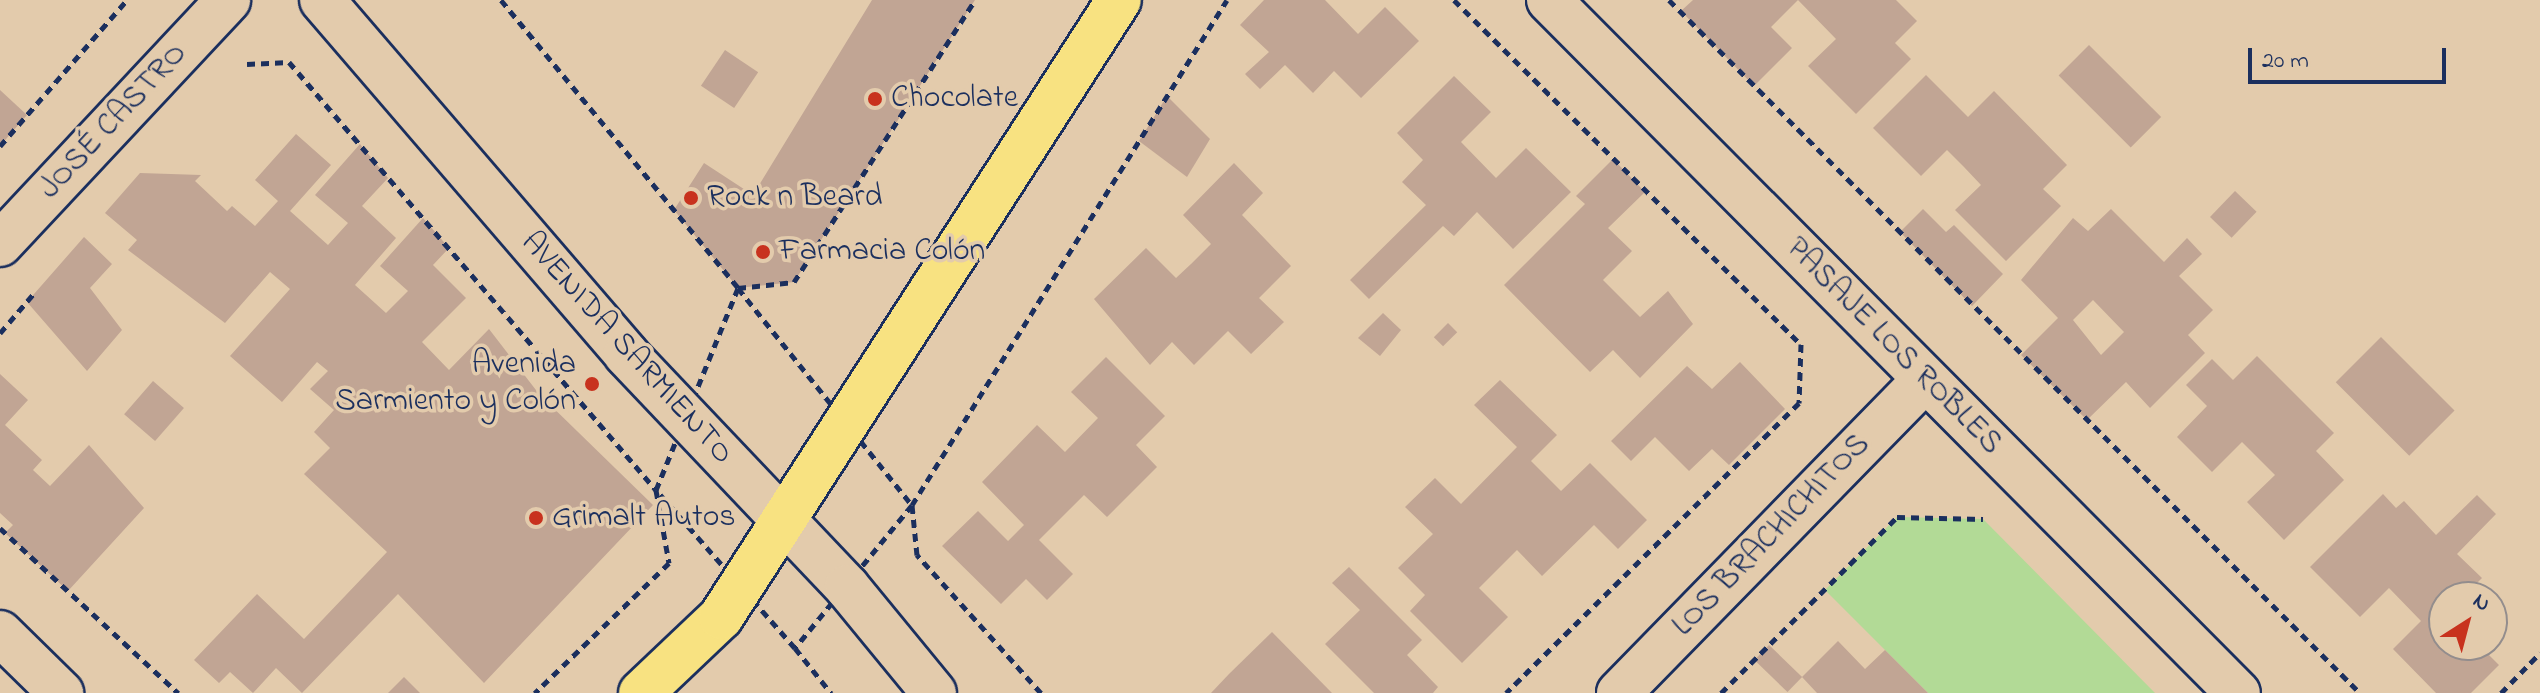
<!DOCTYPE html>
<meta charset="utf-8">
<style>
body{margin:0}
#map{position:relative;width:2540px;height:693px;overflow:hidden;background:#e3cbac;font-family:"Indie Flower",sans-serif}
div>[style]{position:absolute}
.green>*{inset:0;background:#b2da96}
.building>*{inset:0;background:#c1a594;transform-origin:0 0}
.path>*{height:5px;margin-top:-2.5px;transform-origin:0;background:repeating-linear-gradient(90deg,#1b2f5e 0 8px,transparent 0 14px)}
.roads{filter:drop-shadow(2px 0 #1b2f5e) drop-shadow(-2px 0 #1b2f5e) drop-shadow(0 2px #1b2f5e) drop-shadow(0 -2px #1b2f5e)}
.minor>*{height:44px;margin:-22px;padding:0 22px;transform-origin:22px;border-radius:22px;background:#e3cbac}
.major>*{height:44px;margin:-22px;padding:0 22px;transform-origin:22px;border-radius:22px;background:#f8e281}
.dots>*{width:22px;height:22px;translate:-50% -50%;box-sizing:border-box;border:4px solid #e3cbac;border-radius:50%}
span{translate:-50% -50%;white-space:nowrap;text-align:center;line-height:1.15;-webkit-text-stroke:7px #e3cbac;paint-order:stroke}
.poi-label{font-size:32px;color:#1b2f5e}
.left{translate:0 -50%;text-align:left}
.right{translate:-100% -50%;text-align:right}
.street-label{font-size:32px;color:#1b2f5e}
.north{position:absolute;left:2428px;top:581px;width:80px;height:80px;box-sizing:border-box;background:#e3cbac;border:2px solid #938d8d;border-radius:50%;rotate:36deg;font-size:22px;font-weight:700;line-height:32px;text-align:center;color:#1b2f5e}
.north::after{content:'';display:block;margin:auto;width:28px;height:36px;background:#c8321e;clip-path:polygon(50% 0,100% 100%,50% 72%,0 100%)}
.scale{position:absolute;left:2248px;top:48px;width:198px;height:36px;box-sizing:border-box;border:4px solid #1b2f5e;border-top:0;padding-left:10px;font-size:24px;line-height:28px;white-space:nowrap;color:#1b2f5e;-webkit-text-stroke:6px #e3cbac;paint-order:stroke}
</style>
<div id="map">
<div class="green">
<i style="clip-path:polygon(1897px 517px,1983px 519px,2155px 693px,1928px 693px,1825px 590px)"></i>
</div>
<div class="building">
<i style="clip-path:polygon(872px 0,975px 0,794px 282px,738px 288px,674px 210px,704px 163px,753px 195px)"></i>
<i style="clip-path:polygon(1264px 0,1325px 0,1358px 34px,1385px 7px,1419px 41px,1361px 98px,1334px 71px,1313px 93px,1285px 65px,1260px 89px,1245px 74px,1269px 52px,1240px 25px)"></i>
<i style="clip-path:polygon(1693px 0,1896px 0,1917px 21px,1895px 43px,1911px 59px,1856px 114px,1808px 66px,1836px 39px,1798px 0,1771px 27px,1792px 48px,1754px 86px,1681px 11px)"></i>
<i style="left:2089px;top:45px;width:102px;height:43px;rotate:45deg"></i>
<i style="left:725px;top:50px;width:40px;height:43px;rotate:34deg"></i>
<i style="clip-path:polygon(1926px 75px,1968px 117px,1994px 91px,2067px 165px,2043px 189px,2061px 206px,2006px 261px,1955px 210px,1981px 185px,1964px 167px,1947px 150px,1921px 176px,1873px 128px)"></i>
<i style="clip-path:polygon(1454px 76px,1491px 112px,1461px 142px,1496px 178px,1526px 148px,1571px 192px,1513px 249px,1477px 212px,1454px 236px,1443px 226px,1369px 299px,1350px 280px,1426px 205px,1402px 182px,1423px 160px,1397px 133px)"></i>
<i style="clip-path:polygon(0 90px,27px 115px,0 146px)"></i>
<i style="clip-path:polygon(1167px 96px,1210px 139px,1187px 177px,1139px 141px)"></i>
<i style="clip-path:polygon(296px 134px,331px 165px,290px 211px,328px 245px,348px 223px,315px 195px,360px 144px,388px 178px,362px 206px,396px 238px,355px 285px,386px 313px,408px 291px,380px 266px,423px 218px,449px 248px,433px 265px,466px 298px,422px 342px,449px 370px,489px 329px,539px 394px,653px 505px,484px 683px,398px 594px,302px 693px,276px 668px,253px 693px,230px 672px,219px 683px,194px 660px,257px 594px,304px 639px,387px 552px,304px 474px,330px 448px,314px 432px,334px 410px,310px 389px,328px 371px,317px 362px,282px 402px,230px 356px,290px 289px,270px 272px,225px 323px,128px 250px,137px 240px,105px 213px,140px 173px,201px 175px,195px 181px,227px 211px,232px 206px,255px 226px,278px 201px,255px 180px)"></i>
<i style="clip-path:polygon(1613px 159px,1645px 192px,1608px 228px,1632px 251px,1603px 280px,1640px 317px,1668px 291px,1693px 324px,1640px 378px,1613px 350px,1590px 372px,1504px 285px,1585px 204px,1576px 196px)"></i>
<i style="clip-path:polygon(1234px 163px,1263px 193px,1242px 215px,1291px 266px,1259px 298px,1284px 322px,1251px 354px,1228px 331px,1194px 365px,1172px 342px,1150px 365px,1094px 299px,1146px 248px,1176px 278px,1191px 264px,1211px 244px,1183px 215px)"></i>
<i style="left:2235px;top:191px;width:30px;height:36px;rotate:44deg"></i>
<i style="clip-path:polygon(1923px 209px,1946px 232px,1954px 225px,2003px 274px,1972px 306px,1900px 232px)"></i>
<i style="clip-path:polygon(evenodd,2111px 209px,2164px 262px,2187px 238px,2202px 254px,2179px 276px,2213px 310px,2188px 335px,2205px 353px,2150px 408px,2126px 382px,2087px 420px,2021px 355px,2058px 318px,2021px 280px,2073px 218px,2088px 231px,2111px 209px,2093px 300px,2124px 332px,2101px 355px,2073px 320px,2093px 300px)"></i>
<i style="clip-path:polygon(84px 237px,112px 264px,90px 288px,122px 330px,87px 371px,27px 302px)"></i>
<i style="clip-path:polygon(1383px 313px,1401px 330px,1380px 356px,1358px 338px)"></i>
<i style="left:1448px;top:323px;width:13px;height:20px;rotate:45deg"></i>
<i style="left:2381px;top:337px;width:104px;height:64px;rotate:45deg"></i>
<i style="clip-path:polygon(2257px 356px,2334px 433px,2316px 451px,2344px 480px,2284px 540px,2247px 502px,2275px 475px,2242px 442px,2212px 472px,2177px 437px,2207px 406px,2186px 385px,2212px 359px,2233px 380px)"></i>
<i style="clip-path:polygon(1106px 357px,1165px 416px,1136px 445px,1157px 467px,1107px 517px,1084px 495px,1039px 540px,1073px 574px,1047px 600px,1026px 579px,1001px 604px,942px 546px,978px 511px,1008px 541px,1024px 525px,982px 482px,1037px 425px,1065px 452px,1098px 418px,1071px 392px)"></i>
<i style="clip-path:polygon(1740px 362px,1785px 409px,1729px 465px,1712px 449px,1689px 471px,1655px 437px,1631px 461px,1611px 441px,1687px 366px,1712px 389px)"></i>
<i style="clip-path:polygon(0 374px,28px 400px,5px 425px,42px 460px,33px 470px,50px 486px,89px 445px,144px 508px,68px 591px,5px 533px,13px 525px,0 513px)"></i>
<i style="clip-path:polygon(1500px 380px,1557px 435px,1531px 461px,1561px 491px,1590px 463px,1647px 520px,1618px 549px,1594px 525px,1542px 576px,1517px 550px,1479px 588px,1508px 617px,1462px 663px,1410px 611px,1425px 595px,1398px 568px,1433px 534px,1405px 507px,1435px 478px,1461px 504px,1517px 447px,1474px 405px)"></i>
<i style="left:153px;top:381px;width:41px;height:44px;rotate:41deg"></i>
<i style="clip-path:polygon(2383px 494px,2396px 508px,2404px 501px,2436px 535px,2477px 495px,2496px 514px,2457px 554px,2482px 578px,2463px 597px,2444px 597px,2444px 645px,2492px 645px,2492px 635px,2500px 643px,2488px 654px,2499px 665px,2471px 693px,2436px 693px,2393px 649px,2421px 621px,2389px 588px,2360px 617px,2310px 567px)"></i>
<i style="clip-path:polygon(1349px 567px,1422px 640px,1407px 655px,1438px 687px,1433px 693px,1374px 693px,1325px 644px,1360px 610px,1332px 583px)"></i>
<i style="clip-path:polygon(1272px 632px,1332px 693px,1211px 693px,1229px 674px)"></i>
<i style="clip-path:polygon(1838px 641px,1865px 669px,1885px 650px,1928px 693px,1817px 693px,1802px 677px)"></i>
<i style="left:1769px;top:645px;width:46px;height:21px;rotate:44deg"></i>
<i style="clip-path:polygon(404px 677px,420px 693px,388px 693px)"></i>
</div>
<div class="path">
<i style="left:501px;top:0;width:373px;rotate:50.5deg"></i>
<i style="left:738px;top:288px;width:56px;rotate:-6.1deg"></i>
<i style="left:794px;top:282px;width:335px;rotate:-57.3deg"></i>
<i style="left:1454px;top:0;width:489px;rotate:44.8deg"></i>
<i style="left:1801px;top:344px;width:59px;rotate:91.9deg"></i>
<i style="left:1799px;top:403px;width:412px;rotate:135.3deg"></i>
<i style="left:1669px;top:0;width:979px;rotate:45.08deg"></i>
<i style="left:247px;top:64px;width:42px;rotate:-2.7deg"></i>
<i style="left:289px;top:62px;width:564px;rotate:49.39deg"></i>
<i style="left:656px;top:490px;width:74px;rotate:79.9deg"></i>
<i style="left:669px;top:563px;width:187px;rotate:135.9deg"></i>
<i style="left:0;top:146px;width:194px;rotate:-49deg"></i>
<i style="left:738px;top:288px;width:278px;rotate:51.3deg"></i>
<i style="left:912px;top:505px;width:185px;rotate:129.3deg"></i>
<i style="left:795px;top:648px;width:210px;rotate:-131.3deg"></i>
<i style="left:656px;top:490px;width:218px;rotate:-67.9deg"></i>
<i style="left:0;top:333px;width:55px;rotate:-49.4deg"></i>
<i style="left:0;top:528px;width:243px;rotate:42.8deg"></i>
<i style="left:795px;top:648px;width:58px;rotate:51.3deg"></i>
<i style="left:1041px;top:693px;width:186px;rotate:-131.9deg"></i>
<i style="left:917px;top:555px;width:50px;rotate:-95.7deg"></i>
<i style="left:912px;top:505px;width:595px;rotate:-58.05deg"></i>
<i style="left:1721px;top:693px;width:249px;rotate:-45deg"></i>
<i style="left:1897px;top:517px;width:86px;rotate:1.3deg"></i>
<i style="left:2501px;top:693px;width:56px;rotate:-45.7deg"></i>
</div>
<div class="roads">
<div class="minor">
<i style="left:322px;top:0;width:467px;rotate:49.3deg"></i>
<i style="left:626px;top:354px;width:321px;rotate:46.5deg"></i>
<i style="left:847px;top:587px;width:137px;rotate:50.6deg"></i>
<i style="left:1549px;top:0;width:977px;rotate:45.17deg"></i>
<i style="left:0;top:244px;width:334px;rotate:-46.9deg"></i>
<i style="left:0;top:633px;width:86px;rotate:44.5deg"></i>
<i style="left:1619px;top:693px;width:438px;rotate:-45.7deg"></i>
</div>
<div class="major">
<i style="left:641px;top:693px;width:110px;rotate:-43.5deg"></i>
<i style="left:721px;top:617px;width:734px;rotate:-57.18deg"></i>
</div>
</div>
<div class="dots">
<i style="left:875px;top:99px;background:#c8321e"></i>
<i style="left:691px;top:198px;background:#c8321e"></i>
<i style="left:763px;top:252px;background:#c8321e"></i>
<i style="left:592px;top:384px;background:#c8321e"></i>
<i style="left:536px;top:518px;background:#c8321e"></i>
</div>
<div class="poi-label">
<span class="left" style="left:891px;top:99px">Chocolate</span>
<span class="left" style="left:707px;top:198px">Rock n Beard</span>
<span class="left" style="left:779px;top:252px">Farmacia Colón</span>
<span class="right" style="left:576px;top:384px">Avenida<br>Sarmiento y Colón</span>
<span class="left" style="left:552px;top:518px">Grimalt Autos</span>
</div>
<div class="street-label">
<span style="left:114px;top:122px;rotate:-47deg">JOSÉ CASTRO</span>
<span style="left:1893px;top:347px;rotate:45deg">PASAJE LOS ROBLES</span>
<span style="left:626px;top:349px;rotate:48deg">AVENIDA SARMIENTO</span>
<span style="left:1772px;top:536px;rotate:-46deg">LOS BRACHICHITOS</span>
</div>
<div class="north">N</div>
<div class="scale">20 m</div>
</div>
